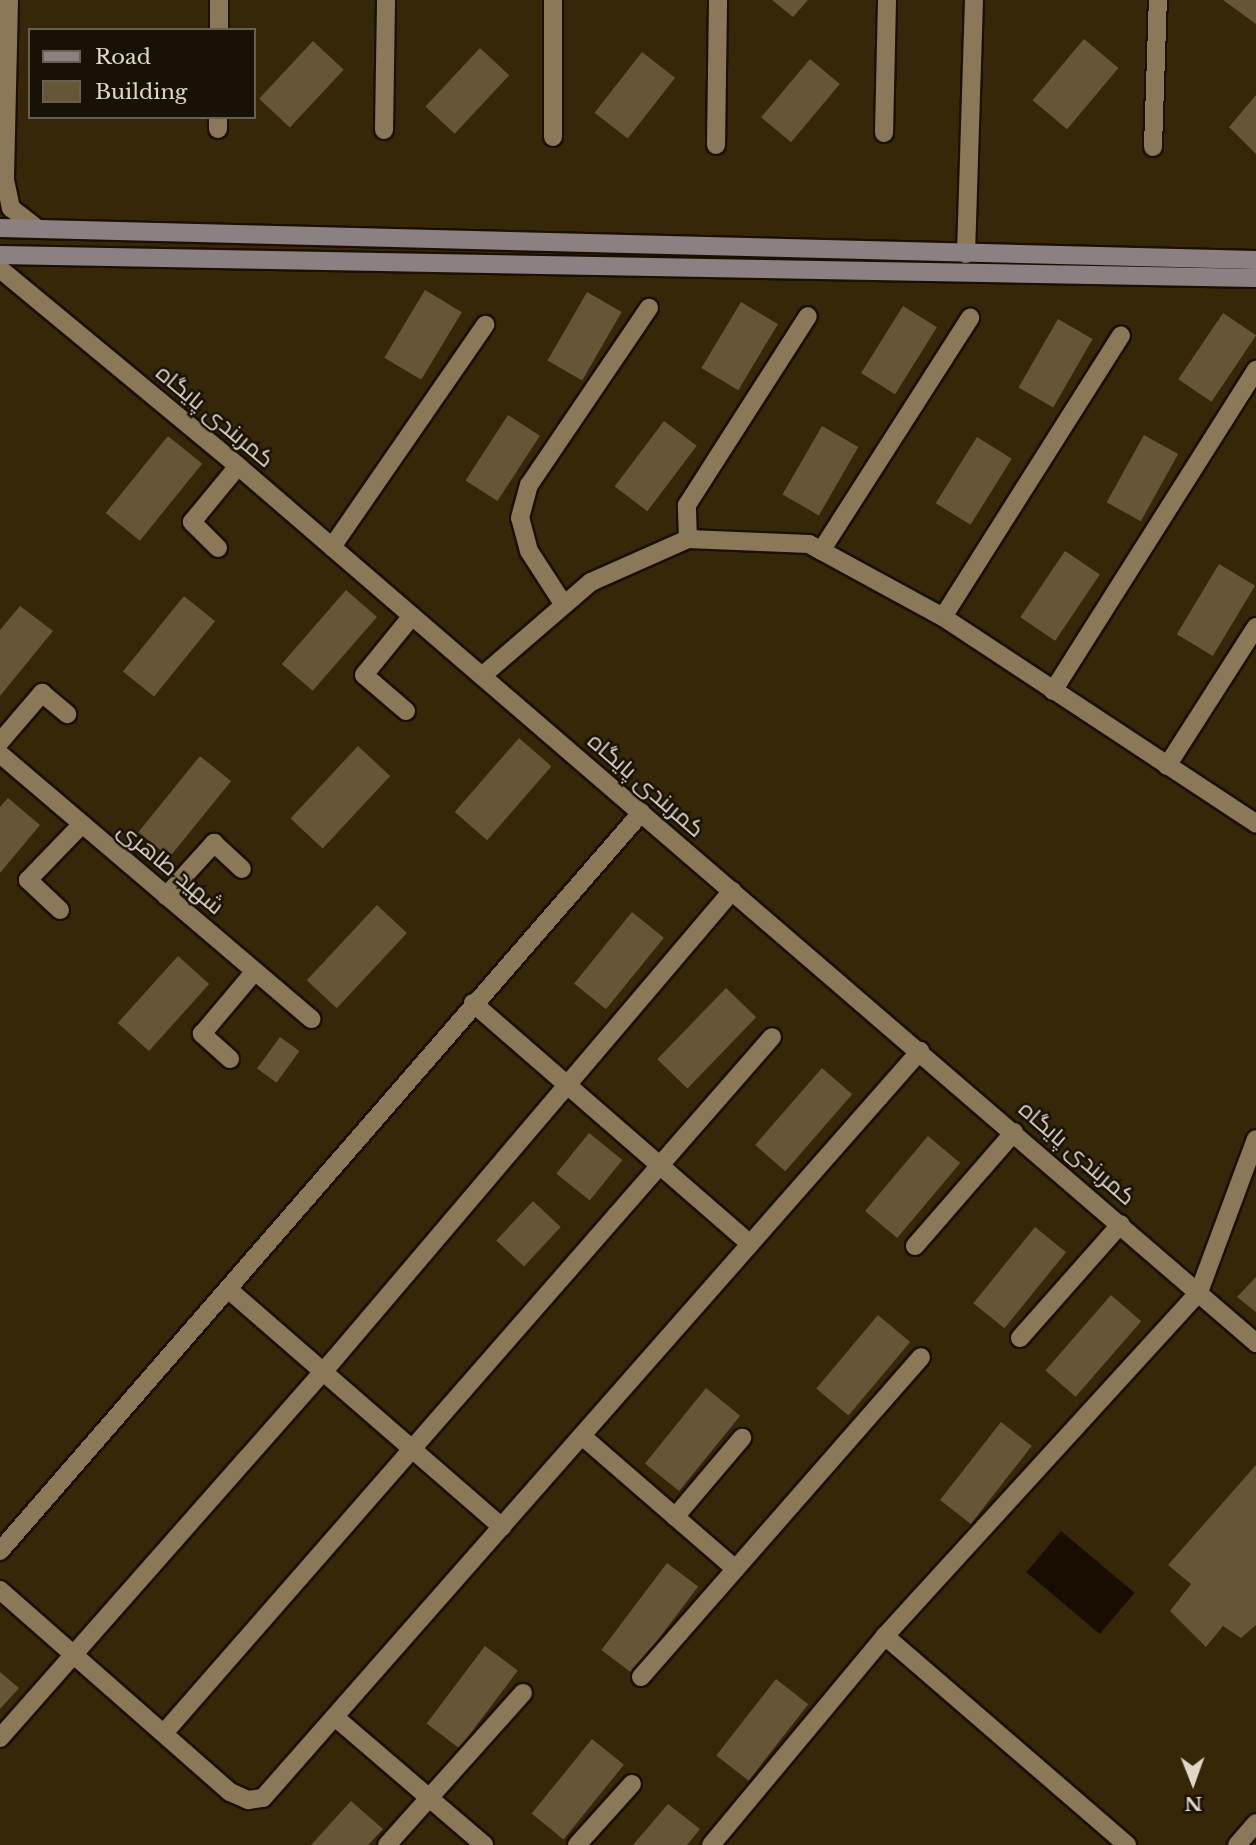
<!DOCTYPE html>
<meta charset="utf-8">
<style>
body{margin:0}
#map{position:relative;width:1256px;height:1845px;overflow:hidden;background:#362709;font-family:"Libre Baskerville",Cairo,serif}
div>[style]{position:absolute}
.water>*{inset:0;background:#190c00;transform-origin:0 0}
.building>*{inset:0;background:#665537;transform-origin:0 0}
.roads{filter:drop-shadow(2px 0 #1b1000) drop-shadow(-2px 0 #1b1000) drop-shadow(0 2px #1b1000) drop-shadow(0 -2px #1b1000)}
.street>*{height:18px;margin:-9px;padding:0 9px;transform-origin:9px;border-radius:9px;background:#8a7859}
.secondary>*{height:18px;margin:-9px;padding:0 9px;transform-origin:9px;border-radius:9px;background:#8c8182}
span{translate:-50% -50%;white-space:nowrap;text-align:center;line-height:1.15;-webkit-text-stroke:5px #181106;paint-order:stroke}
.street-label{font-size:23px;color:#e1d7c7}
.legend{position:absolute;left:28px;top:28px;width:228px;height:91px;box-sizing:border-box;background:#181106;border:2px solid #686053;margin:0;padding:9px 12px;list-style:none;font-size:21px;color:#e1d7c7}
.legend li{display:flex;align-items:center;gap:14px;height:35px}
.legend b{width:35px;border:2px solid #686053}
.north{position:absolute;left:1158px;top:1747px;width:70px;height:70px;-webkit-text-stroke:5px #181106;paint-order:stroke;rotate:179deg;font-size:19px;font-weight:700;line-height:28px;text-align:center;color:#e1d7c7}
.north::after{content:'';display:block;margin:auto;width:24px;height:32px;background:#e1d7c7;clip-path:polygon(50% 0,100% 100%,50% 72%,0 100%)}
</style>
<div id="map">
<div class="water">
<i style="left:1061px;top:1531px;width:96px;height:54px;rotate:40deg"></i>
</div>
<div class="building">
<i style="clip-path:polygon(772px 0,808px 0,793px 17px)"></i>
<i style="clip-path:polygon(1223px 0,1256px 0,1256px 24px)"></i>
<i style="left:1084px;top:39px;width:45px;height:80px;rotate:40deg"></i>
<i style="left:313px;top:41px;width:42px;height:79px;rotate:43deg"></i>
<i style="left:480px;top:48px;width:40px;height:80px;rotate:43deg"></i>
<i style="left:642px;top:52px;width:42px;height:77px;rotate:38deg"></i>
<i style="left:810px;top:59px;width:39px;height:76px;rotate:40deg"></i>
<i style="clip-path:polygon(1256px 95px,1256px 154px,1229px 127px)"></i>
<i style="left:425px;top:290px;width:43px;height:79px;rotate:31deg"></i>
<i style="left:587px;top:292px;width:40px;height:79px;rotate:30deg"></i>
<i style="left:741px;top:302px;width:43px;height:77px;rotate:31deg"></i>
<i style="left:903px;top:306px;width:40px;height:79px;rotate:32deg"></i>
<i style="left:1223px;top:313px;width:40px;height:80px;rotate:34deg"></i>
<i style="left:1058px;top:319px;width:40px;height:79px;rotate:30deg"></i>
<i style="left:508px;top:415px;width:38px;height:78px;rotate:33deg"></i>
<i style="left:664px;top:421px;width:41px;height:82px;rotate:37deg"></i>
<i style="left:822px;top:426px;width:42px;height:79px;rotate:30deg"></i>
<i style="left:1144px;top:435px;width:39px;height:77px;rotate:29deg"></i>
<i style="left:168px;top:436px;width:44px;height:99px;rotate:39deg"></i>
<i style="left:977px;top:437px;width:41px;height:78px;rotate:32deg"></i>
<i style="left:1065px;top:551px;width:42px;height:80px;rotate:34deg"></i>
<i style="left:1219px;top:564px;width:42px;height:82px;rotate:31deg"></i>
<i style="left:346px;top:590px;width:41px;height:98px;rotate:41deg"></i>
<i style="left:184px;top:596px;width:40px;height:97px;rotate:39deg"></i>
<i style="clip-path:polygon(20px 606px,53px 631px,0 696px,0 630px)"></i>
<i style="left:519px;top:738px;width:43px;height:98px;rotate:41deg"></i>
<i style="left:358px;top:746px;width:44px;height:99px;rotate:43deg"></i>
<i style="left:200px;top:756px;width:40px;height:98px;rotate:39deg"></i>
<i style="clip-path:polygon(8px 798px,40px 825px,0 873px,0 807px)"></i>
<i style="left:377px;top:905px;width:41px;height:103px;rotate:43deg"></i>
<i style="left:632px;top:912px;width:41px;height:92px;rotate:39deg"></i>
<i style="left:178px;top:956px;width:42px;height:90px;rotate:42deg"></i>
<i style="left:726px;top:988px;width:42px;height:99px;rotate:44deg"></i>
<i style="left:280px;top:1037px;width:24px;height:39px;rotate:36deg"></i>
<i style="left:822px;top:1068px;width:40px;height:102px;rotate:41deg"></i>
<i style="left:589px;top:1133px;width:43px;height:52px;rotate:39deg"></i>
<i style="left:928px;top:1136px;width:42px;height:98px;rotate:40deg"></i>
<i style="left:533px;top:1201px;width:38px;height:54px;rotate:43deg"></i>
<i style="left:1035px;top:1227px;width:40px;height:98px;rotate:39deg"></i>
<i style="clip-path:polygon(1256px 1277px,1256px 1312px,1237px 1297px)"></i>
<i style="left:1111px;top:1295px;width:40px;height:100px;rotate:41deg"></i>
<i style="left:878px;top:1315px;width:42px;height:96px;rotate:40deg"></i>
<i style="left:706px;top:1388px;width:44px;height:97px;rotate:39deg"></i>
<i style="left:1001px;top:1422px;width:39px;height:99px;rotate:38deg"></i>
<i style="clip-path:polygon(1256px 1465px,1256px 1625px,1241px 1638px,1223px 1626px,1206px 1647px,1170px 1611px,1191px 1584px,1168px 1565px)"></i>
<i style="left:667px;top:1563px;width:39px;height:109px;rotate:37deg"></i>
<i style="left:485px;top:1646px;width:41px;height:97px;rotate:37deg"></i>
<i style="clip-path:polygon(0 1672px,19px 1688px,0 1709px)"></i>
<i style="left:776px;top:1679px;width:41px;height:97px;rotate:38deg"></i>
<i style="left:592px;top:1739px;width:41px;height:96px;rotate:39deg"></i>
<i style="clip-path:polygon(351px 1801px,383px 1829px,368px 1845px,311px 1845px)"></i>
<i style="clip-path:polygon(668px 1804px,700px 1829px,687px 1845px,633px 1845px)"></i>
</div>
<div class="roads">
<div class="street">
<i style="left:9px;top:0;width:180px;rotate:91.3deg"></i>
<i style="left:5px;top:180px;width:29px;rotate:78deg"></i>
<i style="left:11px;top:208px;width:34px;rotate:38deg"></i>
<i style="left:553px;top:0;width:137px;rotate:90deg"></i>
<i style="left:219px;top:30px;width:30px;rotate:-90deg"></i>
<i style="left:218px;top:129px;width:12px;rotate:-90deg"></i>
<i style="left:384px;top:130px;width:130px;rotate:-89.1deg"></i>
<i style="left:884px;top:133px;width:133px;rotate:-88.7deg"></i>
<i style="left:716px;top:145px;width:145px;rotate:-89.2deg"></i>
<i style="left:1153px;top:147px;width:147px;rotate:-88.1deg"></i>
<i style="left:966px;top:254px;width:254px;rotate:-88.2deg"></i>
<i style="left:0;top:269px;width:309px;rotate:39.6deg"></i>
<i style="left:238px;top:466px;width:1344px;rotate:40.74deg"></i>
<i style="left:688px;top:539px;width:34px;rotate:-92deg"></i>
<i style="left:687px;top:505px;width:224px;rotate:-57.4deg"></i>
<i style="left:332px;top:547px;width:270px;rotate:-55.4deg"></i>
<i style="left:218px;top:548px;width:37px;rotate:-135deg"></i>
<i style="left:192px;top:522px;width:72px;rotate:-50.6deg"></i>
<i style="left:821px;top:551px;width:277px;rotate:-57.4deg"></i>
<i style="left:564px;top:605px;width:64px;rotate:-122.9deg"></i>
<i style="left:529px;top:551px;width:34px;rotate:-105deg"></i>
<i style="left:520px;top:518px;width:34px;rotate:-75deg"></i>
<i style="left:529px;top:485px;width:214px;rotate:-55.9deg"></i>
<i style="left:943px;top:617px;width:333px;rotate:-57.7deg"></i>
<i style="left:482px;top:676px;width:144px;rotate:-40.8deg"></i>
<i style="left:591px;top:582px;width:106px;rotate:-23.9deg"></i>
<i style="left:688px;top:539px;width:121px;rotate:2.4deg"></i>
<i style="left:809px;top:544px;width:153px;rotate:28.6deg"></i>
<i style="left:943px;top:617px;width:375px;rotate:33.4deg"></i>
<i style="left:1053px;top:691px;width:380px;rotate:-57.7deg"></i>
<i style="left:406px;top:711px;width:55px;rotate:-139.4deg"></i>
<i style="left:364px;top:675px;width:76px;rotate:-50.9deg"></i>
<i style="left:0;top:742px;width:65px;rotate:-49.4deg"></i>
<i style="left:42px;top:693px;width:33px;rotate:40deg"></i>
<i style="left:0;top:754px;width:409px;rotate:40.4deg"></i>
<i style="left:1167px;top:766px;width:165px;rotate:-57.4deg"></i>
<i style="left:166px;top:896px;width:72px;rotate:-47.8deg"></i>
<i style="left:214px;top:843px;width:38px;rotate:43deg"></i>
<i style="left:60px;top:910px;width:44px;rotate:-136.8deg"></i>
<i style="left:28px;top:880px;width:78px;rotate:-46deg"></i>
<i style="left:473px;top:1003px;width:367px;rotate:41deg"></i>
<i style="left:230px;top:1059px;width:38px;rotate:-138deg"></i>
<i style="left:202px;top:1034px;width:82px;rotate:-49.9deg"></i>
<i style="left:915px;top:1246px;width:151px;rotate:-49deg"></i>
<i style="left:228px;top:1289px;width:363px;rotate:41deg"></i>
<i style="left:1020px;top:1338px;width:152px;rotate:-48.5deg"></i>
<i style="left:582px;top:1436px;width:200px;rotate:40.9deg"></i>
<i style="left:675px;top:1517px;width:104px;rotate:-49.7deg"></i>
<i style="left:0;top:1551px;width:978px;rotate:-49.02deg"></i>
<i style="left:0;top:1590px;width:306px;rotate:41.3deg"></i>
<i style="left:230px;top:1792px;width:20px;rotate:24deg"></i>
<i style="left:248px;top:1800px;width:15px;rotate:-8deg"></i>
<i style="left:263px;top:1798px;width:995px;rotate:-48.67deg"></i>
<i style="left:885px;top:1636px;width:320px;rotate:40.8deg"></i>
<i style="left:641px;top:1677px;width:425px;rotate:-48.8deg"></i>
<i style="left:336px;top:1718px;width:195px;rotate:40.6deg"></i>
<i style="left:164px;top:1733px;width:924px;rotate:-48.86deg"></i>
<i style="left:0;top:1738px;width:508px;rotate:-48.59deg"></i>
<i style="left:336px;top:1357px;width:612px;rotate:-49.64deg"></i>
<i style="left:387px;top:1845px;width:204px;rotate:-48.2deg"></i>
<i style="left:577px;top:1845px;width:82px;rotate:-48deg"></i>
<i style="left:711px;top:1845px;width:272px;rotate:-50.2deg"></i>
<i style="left:885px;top:1636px;width:466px;rotate:-47.6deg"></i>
<i style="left:1199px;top:1292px;width:163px;rotate:-69.6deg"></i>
<i style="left:1237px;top:1845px;width:29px;rotate:-49deg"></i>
</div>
<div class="secondary">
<i style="left:0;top:228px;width:1256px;rotate:1.46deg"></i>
<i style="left:0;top:255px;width:1256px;rotate:1.05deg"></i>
</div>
</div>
<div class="street-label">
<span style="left:215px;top:416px;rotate:40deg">کمربندی پایگاه</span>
<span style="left:646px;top:785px;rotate:41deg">کمربندی پایگاه</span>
<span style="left:171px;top:868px;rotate:40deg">شهید طاهری</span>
<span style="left:1077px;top:1153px;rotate:41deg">کمربندی پایگاه</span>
</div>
<ul class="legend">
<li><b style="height:9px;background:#8c8182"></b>Road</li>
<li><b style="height:19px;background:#665537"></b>Building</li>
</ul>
<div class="north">N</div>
</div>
